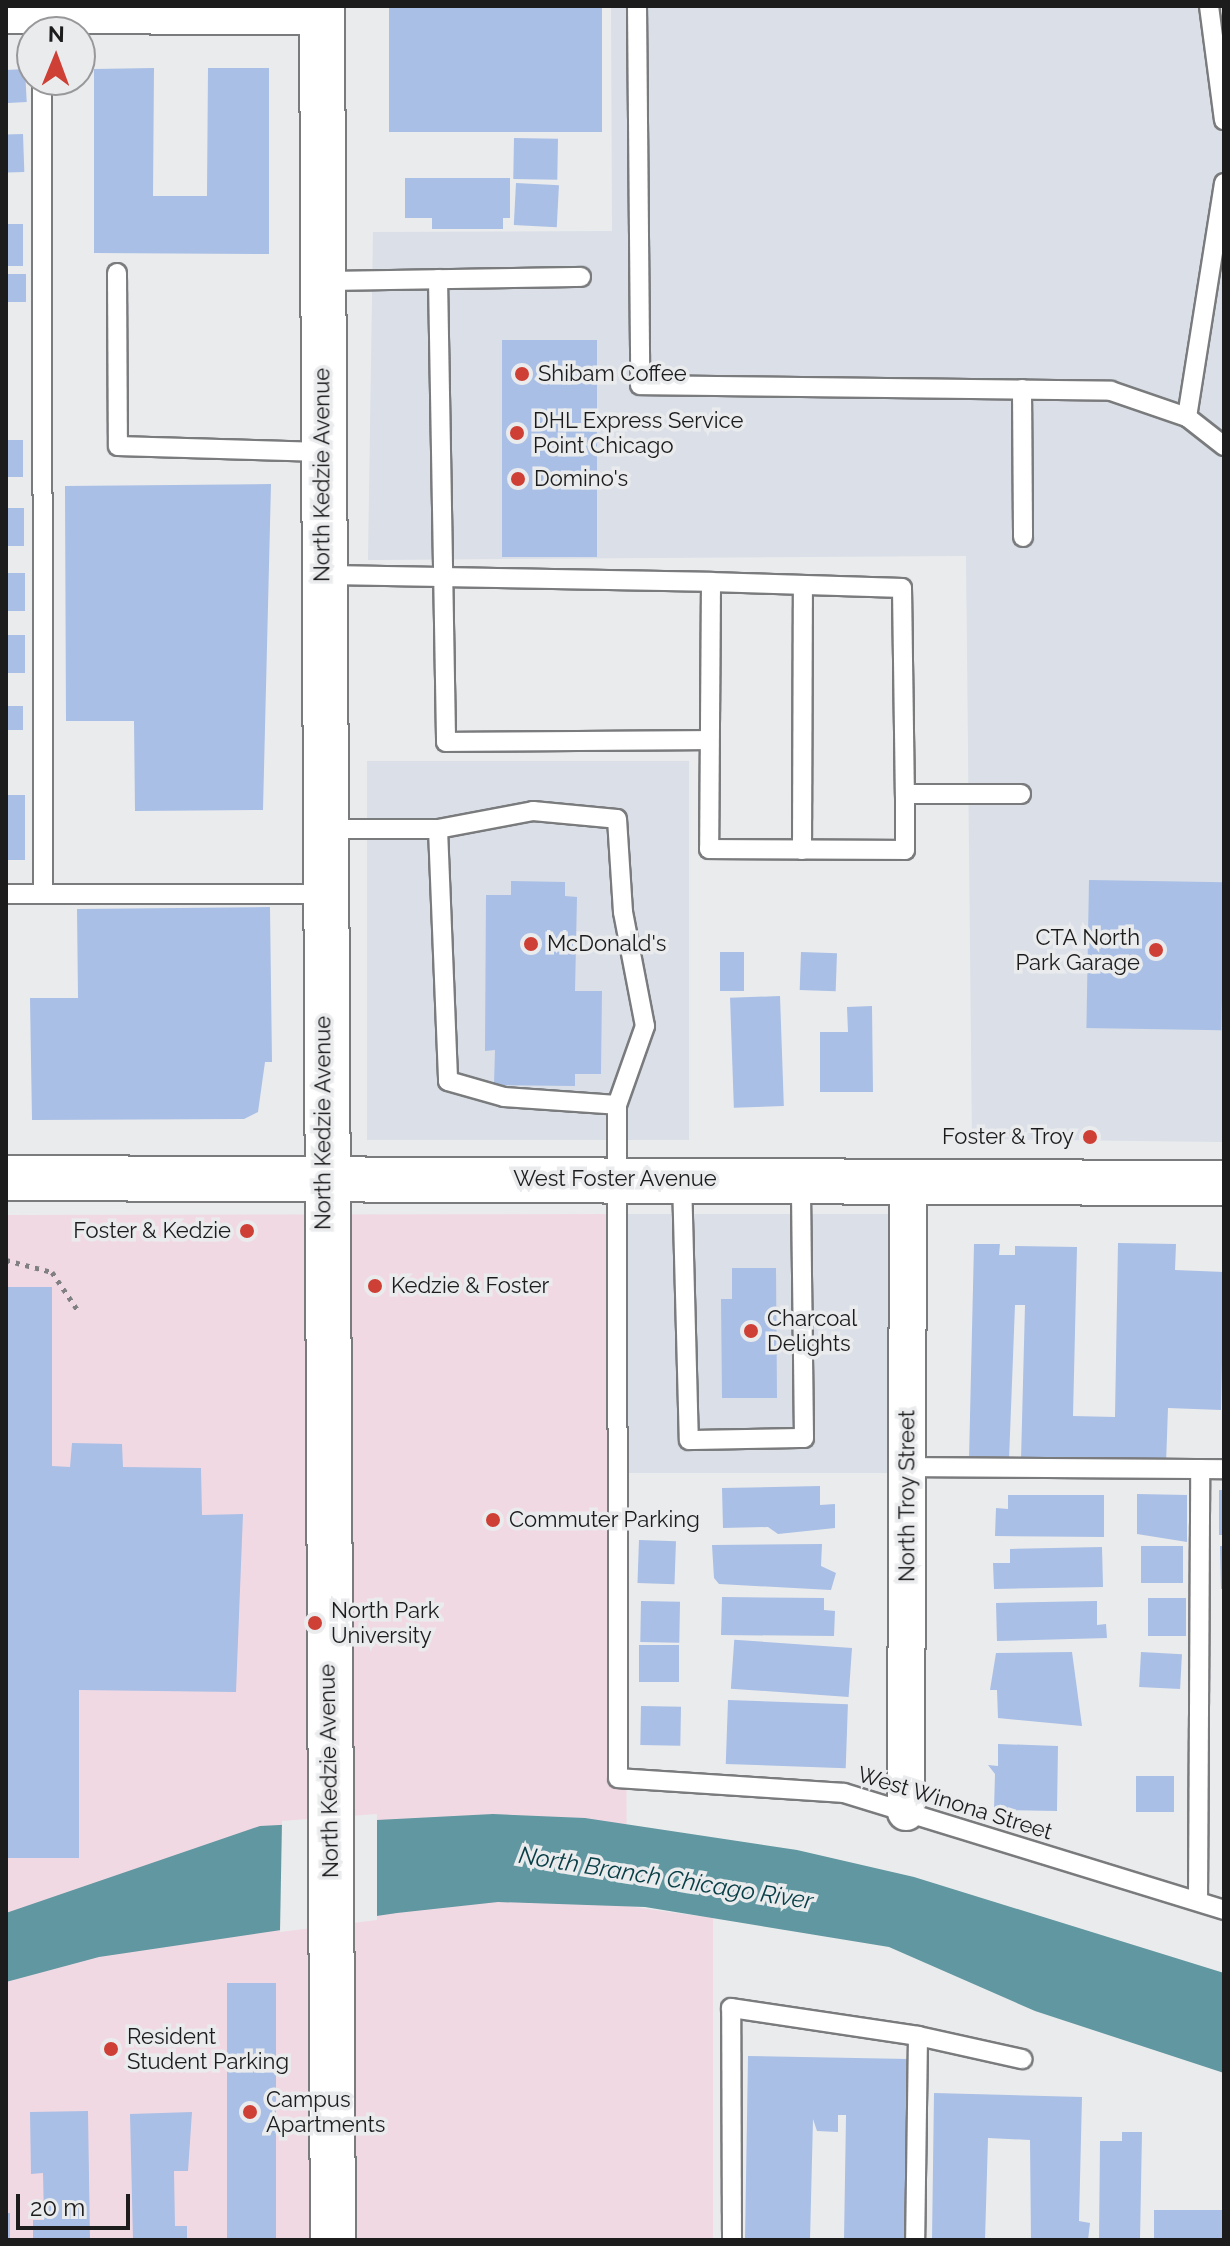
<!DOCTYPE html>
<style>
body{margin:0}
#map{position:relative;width:1230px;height:2246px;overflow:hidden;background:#eaebed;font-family:Raleway,sans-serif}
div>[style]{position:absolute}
.built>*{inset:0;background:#dadfe8;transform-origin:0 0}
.education>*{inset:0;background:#f1d9e4}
.water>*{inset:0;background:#6097a0}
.pier>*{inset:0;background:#eaebed}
.building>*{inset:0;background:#a9bfe5;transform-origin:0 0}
.path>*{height:5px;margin-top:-2.5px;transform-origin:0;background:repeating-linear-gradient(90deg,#808082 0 4px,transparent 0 10px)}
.roads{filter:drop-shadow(2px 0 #7a7b7d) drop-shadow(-2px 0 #7a7b7d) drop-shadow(0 2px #7a7b7d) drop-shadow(0 -2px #7a7b7d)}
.lane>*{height:18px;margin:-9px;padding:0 9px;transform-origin:9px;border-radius:9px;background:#fff}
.street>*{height:36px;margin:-18px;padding:0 18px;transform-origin:18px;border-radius:18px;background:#fff}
.secondary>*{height:44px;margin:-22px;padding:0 22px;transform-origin:22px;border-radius:22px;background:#fff}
.dots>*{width:22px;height:22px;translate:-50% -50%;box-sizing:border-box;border:4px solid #eaebed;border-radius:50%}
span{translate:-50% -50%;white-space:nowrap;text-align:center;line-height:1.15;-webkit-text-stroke:7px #eaebed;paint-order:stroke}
.poi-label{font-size:22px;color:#1c1c1d}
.left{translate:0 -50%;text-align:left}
.right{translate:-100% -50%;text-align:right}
.street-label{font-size:22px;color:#1c1c1d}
.water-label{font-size:24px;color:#083e46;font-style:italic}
.frame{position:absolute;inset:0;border:8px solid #1c1c1d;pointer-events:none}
.north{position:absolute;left:16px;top:16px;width:80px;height:80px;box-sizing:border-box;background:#eaebed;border:2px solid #98989a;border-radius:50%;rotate:1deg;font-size:22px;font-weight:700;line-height:32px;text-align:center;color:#1c1c1d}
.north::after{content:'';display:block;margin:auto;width:28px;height:36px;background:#ce4036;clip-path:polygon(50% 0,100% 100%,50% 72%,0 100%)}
.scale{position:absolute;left:16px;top:2194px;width:114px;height:36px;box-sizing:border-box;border:4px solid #1c1c1d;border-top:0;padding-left:10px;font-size:24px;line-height:28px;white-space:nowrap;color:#1c1c1d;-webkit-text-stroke:6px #eaebed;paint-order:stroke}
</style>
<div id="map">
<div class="built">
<i style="clip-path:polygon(611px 6px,1224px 6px,1224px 1142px,972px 1139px,966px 556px,368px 560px,373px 232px,612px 231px)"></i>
<i style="left:367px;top:761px;width:322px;height:379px"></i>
<i style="left:624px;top:1214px;width:287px;height:259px"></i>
</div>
<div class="education">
<i style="clip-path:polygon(624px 1214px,627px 1906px,713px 1918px,713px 2240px,6px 2240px,6px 1215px)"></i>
</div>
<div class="water">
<i style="clip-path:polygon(493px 1814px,585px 1818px,797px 1850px,914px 1877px,1224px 1973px,1224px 2073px,1035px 2011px,889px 1947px,645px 1907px,498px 1902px,397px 1913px,99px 1957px,6px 1982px,6px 1913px,260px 1826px)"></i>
</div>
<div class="pier">
<i style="clip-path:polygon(377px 1814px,377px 1920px,280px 1932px,282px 1821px)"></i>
</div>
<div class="building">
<i style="left:389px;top:6px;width:213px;height:126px"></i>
<i style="clip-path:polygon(154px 68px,153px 196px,207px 196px,208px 68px,269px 68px,269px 254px,94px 253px,94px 69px)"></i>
<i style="left:25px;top:69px;width:33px;height:19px;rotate:87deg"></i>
<i style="left:23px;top:134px;width:38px;height:17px;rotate:88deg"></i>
<i style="left:514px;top:138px;width:44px;height:41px;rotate:1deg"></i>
<i style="clip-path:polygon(405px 178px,510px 178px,510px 218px,503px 218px,503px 229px,432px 229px,432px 218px,405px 218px)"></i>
<i style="left:516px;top:183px;width:43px;height:42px;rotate:3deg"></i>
<i style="left:6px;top:224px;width:17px;height:42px"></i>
<i style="left:6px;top:274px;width:20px;height:28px"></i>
<i style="left:502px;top:340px;width:95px;height:217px"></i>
<i style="left:6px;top:440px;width:17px;height:37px"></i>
<i style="clip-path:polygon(271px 484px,263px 810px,135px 811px,134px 721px,66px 721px,65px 486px)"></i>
<i style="left:6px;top:508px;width:18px;height:38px"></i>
<i style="left:6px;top:573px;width:19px;height:38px"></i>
<i style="left:6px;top:635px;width:19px;height:38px"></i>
<i style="left:6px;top:706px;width:17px;height:24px"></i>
<i style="left:25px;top:795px;width:65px;height:19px;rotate:90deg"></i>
<i style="left:1089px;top:880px;width:135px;height:148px;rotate:1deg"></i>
<i style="clip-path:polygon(511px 881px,565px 882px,565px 896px,577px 897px,575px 991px,602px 991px,601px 1074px,575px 1074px,575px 1086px,494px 1085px,495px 1050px,485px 1051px,486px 895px,511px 895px)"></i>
<i style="clip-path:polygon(270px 907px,272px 1062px,265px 1062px,258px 1112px,244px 1119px,32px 1120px,30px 998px,78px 998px,77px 909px)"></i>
<i style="left:720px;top:952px;width:24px;height:39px"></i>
<i style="left:801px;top:952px;width:36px;height:38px;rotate:2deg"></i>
<i style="left:780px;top:996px;width:110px;height:50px;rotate:88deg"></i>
<i style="clip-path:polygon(872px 1006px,873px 1092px,820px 1092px,820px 1032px,848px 1032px,847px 1007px)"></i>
<i style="clip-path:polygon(1118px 1243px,1176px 1244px,1175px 1270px,1224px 1272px,1221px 1410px,1168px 1408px,1166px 1464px,1021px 1460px,1025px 1305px,1015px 1305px,1009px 1460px,969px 1460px,974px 1244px,1000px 1244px,999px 1255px,1015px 1255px,1015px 1246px,1077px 1247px,1073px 1416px,1115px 1417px)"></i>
<i style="clip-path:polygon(732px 1268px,776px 1268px,777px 1398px,722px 1398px,721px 1299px,732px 1299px)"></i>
<i style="clip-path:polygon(6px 1287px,52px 1287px,52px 1466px,70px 1467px,72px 1443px,122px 1444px,123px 1467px,201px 1468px,202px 1515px,243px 1514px,236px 1692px,79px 1690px,79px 1858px,6px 1858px)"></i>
<i style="clip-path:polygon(820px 1486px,820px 1505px,835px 1504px,835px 1528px,778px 1534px,768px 1527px,723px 1528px,722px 1488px)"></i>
<i style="left:1219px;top:1490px;width:5px;height:45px"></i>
<i style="clip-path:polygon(1137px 1494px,1187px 1495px,1187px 1542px,1137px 1534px)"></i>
<i style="clip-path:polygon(1008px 1495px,1104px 1495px,1104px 1537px,995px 1536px,996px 1508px,1008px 1509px)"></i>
<i style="left:639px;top:1540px;width:37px;height:43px;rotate:2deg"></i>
<i style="clip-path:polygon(822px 1544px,821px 1566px,836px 1573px,831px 1590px,719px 1584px,714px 1578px,712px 1545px)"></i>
<i style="left:1141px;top:1546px;width:42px;height:37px"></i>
<i style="clip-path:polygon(1220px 1546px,1224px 1546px,1224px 1589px,1221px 1589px)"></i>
<i style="clip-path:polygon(1102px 1547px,1103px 1587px,994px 1589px,993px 1563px,1010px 1563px,1010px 1549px)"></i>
<i style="clip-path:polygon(722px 1597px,824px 1598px,824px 1610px,835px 1611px,834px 1636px,721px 1635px)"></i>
<i style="left:1148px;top:1598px;width:38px;height:38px"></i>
<i style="left:641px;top:1601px;width:39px;height:41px;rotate:1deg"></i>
<i style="clip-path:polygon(1097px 1601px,1097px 1625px,1106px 1624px,1107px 1638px,997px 1641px,996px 1603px)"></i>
<i style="left:639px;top:1645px;width:40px;height:37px"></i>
<i style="left:852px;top:1648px;width:49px;height:118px;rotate:94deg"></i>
<i style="clip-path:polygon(1072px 1652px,1082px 1726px,998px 1718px,997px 1690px,990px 1690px,996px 1653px)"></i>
<i style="left:1141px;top:1652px;width:41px;height:35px;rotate:3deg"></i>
<i style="left:728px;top:1700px;width:120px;height:64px;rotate:2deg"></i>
<i style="left:641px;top:1706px;width:40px;height:39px;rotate:1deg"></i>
<i style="clip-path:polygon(998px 1744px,1058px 1746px,1057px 1811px,994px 1810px,995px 1774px,988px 1765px,998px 1766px)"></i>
<i style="left:1136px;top:1776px;width:38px;height:36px"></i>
<i style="left:227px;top:1983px;width:49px;height:257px"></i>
<i style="clip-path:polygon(748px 2056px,909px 2059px,906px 2240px,844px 2240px,846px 2115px,838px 2115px,838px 2132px,817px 2131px,813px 2119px,810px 2240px,745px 2240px)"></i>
<i style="clip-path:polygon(934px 2093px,1082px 2097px,1079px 2221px,1090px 2223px,1088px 2240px,1031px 2240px,1030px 2140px,988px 2138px,985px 2240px,932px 2240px)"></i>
<i style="clip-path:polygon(88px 2111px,90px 2240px,33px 2240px,33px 2220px,44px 2220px,43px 2173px,31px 2174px,30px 2112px)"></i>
<i style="clip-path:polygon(192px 2112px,188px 2171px,174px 2171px,175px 2226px,187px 2226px,187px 2240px,133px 2240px,130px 2114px)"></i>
<i style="clip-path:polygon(1122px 2132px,1142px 2132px,1140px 2240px,1099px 2240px,1100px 2141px,1122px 2141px)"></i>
<i style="left:1154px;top:2210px;width:70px;height:30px"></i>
<i style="left:6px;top:2213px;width:4px;height:27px"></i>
</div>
<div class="path">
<i style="left:6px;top:1260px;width:48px;rotate:14.6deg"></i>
<i style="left:52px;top:1272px;width:48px;rotate:56deg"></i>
</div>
<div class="roads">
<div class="lane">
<i style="left:637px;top:6px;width:379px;rotate:89.5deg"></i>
<i style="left:640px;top:385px;width:471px;rotate:0.7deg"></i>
<i style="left:1111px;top:391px;width:80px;rotate:18.9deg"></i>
<i style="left:1187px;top:417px;width:47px;rotate:38.1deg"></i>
<i style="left:1209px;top:6px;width:115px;rotate:82.5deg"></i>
<i style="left:42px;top:80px;width:814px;rotate:89.93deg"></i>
<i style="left:117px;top:273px;width:173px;rotate:89.7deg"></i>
<i style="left:118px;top:446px;width:204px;rotate:1.7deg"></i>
<i style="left:438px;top:279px;width:463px;rotate:89deg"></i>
<i style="left:446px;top:742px;width:263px;rotate:-0.4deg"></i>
<i style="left:322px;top:281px;width:259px;rotate:-0.9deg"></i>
<i style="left:1022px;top:389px;width:148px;rotate:89.6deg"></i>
<i style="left:1187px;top:417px;width:237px;rotate:-81deg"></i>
<i style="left:325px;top:575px;width:386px;rotate:1deg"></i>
<i style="left:711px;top:582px;width:267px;rotate:90.4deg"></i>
<i style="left:709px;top:849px;width:196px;rotate:0.3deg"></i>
<i style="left:905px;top:850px;width:56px;rotate:-90deg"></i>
<i style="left:711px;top:582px;width:191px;rotate:1.8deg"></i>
<i style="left:902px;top:588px;width:206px;rotate:89.2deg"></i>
<i style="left:905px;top:794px;width:116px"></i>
<i style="left:324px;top:829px;width:114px"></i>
<i style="left:438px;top:829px;width:97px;rotate:-10.7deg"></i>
<i style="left:533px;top:811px;width:84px;rotate:5.4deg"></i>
<i style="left:617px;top:819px;width:93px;rotate:86.3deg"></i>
<i style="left:623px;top:912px;width:116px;rotate:79.1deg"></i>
<i style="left:645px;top:1026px;width:84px;rotate:109.5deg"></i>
<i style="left:617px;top:1105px;width:673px;rotate:89.91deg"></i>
<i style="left:618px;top:1778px;width:226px;rotate:3.8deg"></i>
<i style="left:844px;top:1793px;width:398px;rotate:17.1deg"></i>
<i style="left:438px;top:829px;width:252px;rotate:87.7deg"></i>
<i style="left:448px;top:1081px;width:58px;rotate:15.9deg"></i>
<i style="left:504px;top:1097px;width:113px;rotate:4deg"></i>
<i style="left:802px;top:850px;width:265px;rotate:-89.8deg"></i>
<i style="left:6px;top:894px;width:317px"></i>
<i style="left:682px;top:1179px;width:261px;rotate:88.5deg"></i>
<i style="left:689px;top:1440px;width:115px;rotate:-1deg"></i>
<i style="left:804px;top:1438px;width:256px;rotate:-90.7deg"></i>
<i style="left:907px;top:1467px;width:317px;rotate:0.4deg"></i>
<i style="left:1198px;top:1901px;width:432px;rotate:-89.7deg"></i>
<i style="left:918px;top:2036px;width:107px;rotate:12.5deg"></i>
<i style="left:732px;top:2240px;width:232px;rotate:-90.2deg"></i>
<i style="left:731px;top:2008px;width:189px;rotate:8.5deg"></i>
<i style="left:918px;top:2036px;width:204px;rotate:90.8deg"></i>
</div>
<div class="street">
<i style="left:6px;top:15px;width:316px;rotate:0.2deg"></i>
<i style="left:906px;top:1812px;width:632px;rotate:-89.82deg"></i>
</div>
<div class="secondary">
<i style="left:322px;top:6px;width:2234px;rotate:89.72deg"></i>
<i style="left:6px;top:1178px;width:1218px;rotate:0.24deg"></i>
</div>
</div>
<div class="dots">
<i style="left:522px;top:374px;background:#ce4036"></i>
<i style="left:517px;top:433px;background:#ce4036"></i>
<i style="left:518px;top:479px;background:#ce4036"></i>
<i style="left:531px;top:944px;background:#ce4036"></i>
<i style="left:1156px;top:950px;background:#ce4036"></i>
<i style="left:1090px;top:1137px;background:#ce4036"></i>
<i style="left:247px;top:1231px;background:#ce4036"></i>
<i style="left:375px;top:1286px;background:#ce4036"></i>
<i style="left:751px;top:1331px;background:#ce4036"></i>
<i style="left:493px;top:1520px;background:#ce4036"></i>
<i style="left:315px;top:1623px;background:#ce4036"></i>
<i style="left:111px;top:2049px;background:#ce4036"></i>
<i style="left:250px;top:2112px;background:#ce4036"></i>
</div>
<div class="poi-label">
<span class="left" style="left:538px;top:374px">Shibam Coffee</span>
<span class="left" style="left:533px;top:433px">DHL Express Service<br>Point Chicago</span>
<span class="left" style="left:534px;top:479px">Domino's</span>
<span class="right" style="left:1140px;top:950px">CTA North<br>Park Garage</span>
<span class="left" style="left:547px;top:944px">McDonald's</span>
<span class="right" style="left:1074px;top:1137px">Foster &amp; Troy</span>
<span class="right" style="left:231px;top:1231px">Foster &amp; Kedzie</span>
<span class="left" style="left:391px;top:1286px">Kedzie &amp; Foster</span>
<span class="left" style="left:767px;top:1331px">Charcoal<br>Delights</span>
<span class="left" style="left:509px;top:1520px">Commuter Parking</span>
<span class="left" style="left:331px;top:1623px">North Park<br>University</span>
<span class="left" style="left:127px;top:2049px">Resident<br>Student Parking</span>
<span class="left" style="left:266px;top:2112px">Campus<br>Apartments</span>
</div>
<div class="street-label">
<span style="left:322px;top:475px;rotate:-90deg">North Kedzie Avenue</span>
<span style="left:323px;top:1123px;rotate:-90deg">North Kedzie Avenue</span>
<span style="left:615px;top:1179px">West Foster Avenue</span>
<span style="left:907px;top:1496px;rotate:-90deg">North Troy Street</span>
<span style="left:329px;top:1771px;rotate:-91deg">North Kedzie Avenue</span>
<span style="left:955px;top:1803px;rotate:17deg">West Winona Street</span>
</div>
<div class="water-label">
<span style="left:666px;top:1878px;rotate:9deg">North Branch Chicago River</span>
</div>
<div class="frame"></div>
<div class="north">N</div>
<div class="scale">20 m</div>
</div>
